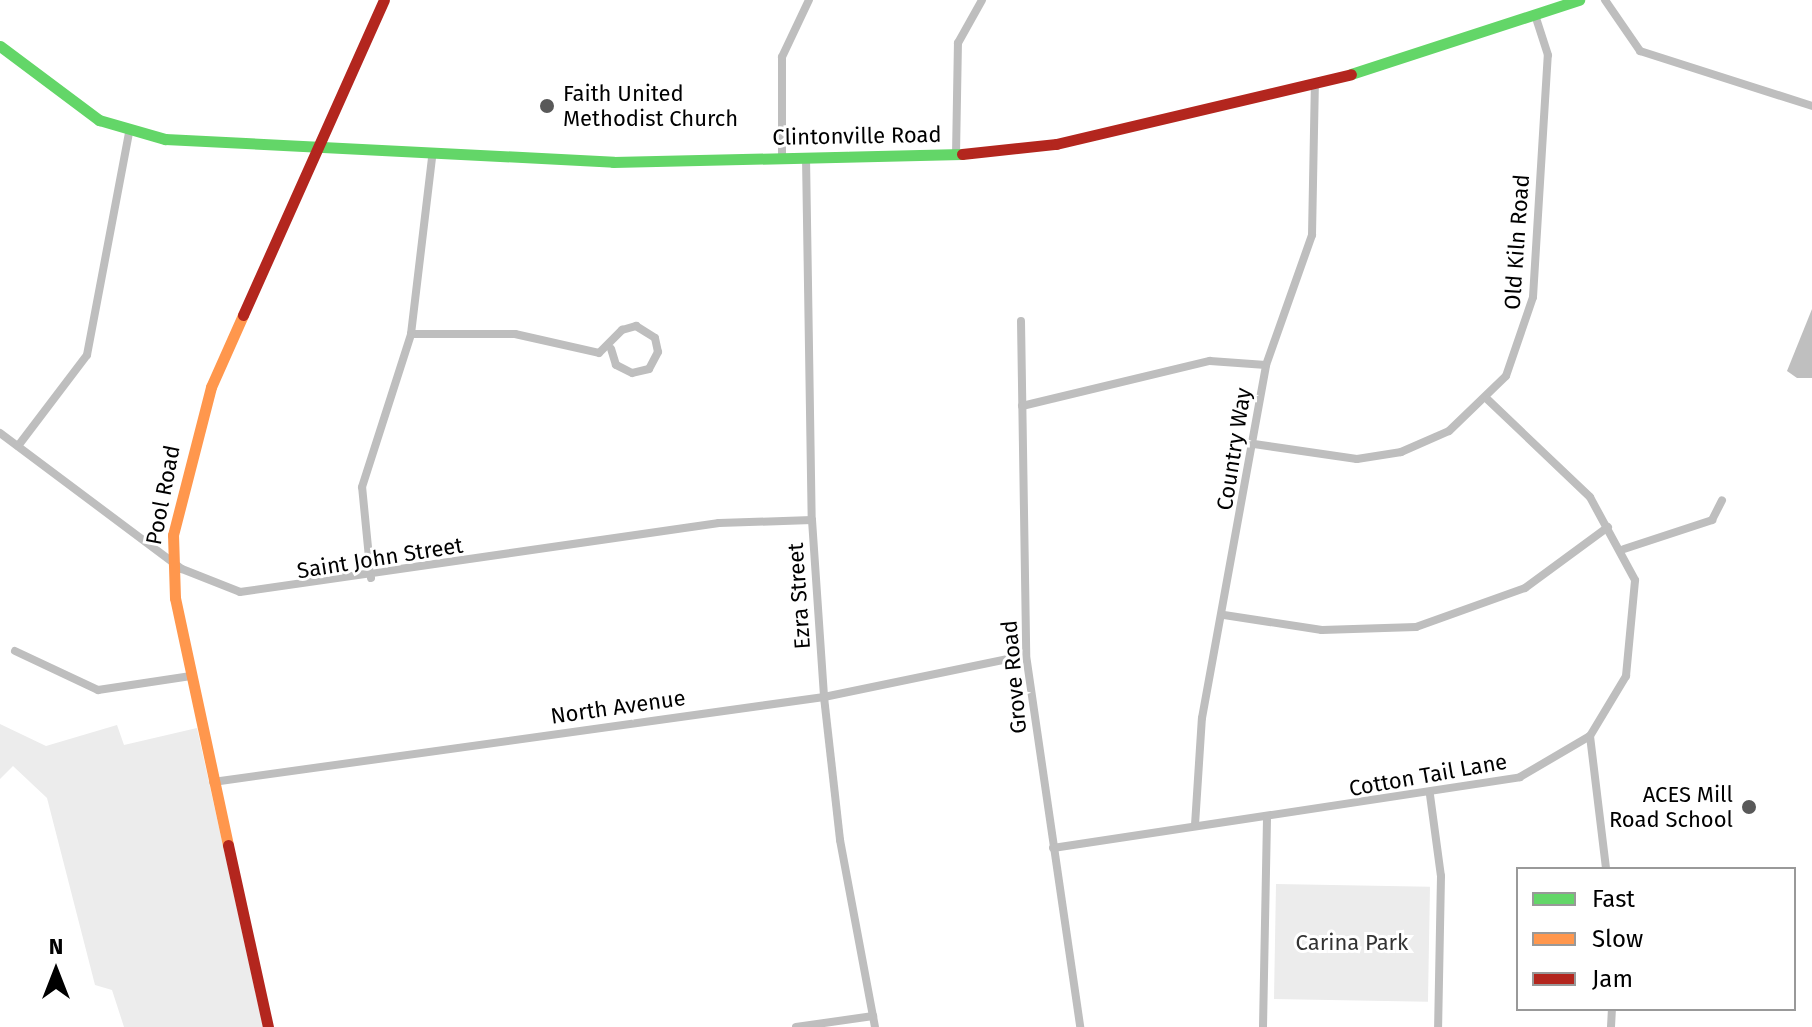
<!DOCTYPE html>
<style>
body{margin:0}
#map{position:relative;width:1812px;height:1027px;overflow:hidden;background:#fff;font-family:"Fira Sans",sans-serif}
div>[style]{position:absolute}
.green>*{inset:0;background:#ececec;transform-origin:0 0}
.water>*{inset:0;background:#bfbfbf}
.street>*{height:8px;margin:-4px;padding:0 4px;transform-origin:4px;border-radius:4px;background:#bebebe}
.fast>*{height:11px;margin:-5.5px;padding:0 5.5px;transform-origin:5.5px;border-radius:5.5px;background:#63d668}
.slow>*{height:11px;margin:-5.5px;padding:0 5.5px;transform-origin:5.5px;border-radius:5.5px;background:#ff974d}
.jam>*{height:11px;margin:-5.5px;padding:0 5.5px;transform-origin:5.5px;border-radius:5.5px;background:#b3261e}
.dots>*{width:22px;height:22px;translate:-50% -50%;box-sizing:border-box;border:4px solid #fff;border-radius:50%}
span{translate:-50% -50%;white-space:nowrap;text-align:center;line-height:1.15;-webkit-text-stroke:6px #fff;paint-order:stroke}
.poi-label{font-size:22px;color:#000}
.left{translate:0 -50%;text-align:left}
.right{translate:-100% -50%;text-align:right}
.street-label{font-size:22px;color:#000}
.park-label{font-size:22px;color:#333}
.legend{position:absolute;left:1516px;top:867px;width:280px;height:144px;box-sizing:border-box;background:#fff;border:2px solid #999;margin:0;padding:10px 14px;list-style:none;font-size:24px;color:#000}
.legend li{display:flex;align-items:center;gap:16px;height:40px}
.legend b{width:40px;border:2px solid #999}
.north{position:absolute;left:16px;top:931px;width:80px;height:80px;-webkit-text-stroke:6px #fff;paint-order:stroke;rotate:0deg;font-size:22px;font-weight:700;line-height:32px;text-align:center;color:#000}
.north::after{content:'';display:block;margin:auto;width:28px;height:36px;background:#000;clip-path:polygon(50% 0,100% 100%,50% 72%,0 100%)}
</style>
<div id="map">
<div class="green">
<i style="clip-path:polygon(0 724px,46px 746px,117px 725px,124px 745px,197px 728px,263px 1027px,124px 1027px,112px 990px,95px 985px,47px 798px,13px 766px,0 779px)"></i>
<i style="left:1276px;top:884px;width:154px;height:115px;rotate:1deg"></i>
</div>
<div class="water">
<i style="clip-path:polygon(1812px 309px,1812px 378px,1797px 378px,1787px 371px)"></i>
</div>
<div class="street">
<i style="left:1605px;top:0;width:62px;rotate:55.5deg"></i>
<i style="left:1640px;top:51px;width:181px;rotate:17.7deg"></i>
<i style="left:956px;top:155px;width:112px;rotate:-89deg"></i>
<i style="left:958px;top:43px;width:49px;rotate:-60.8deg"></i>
<i style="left:806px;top:157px;width:363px;rotate:89.1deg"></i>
<i style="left:812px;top:520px;width:177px;rotate:86.1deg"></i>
<i style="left:824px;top:697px;width:144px;rotate:83.6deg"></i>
<i style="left:840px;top:840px;width:190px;rotate:79.4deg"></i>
<i style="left:782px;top:158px;width:101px;rotate:-90deg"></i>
<i style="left:782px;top:57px;width:63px;rotate:-64.7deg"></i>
<i style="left:1021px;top:321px;width:334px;rotate:89.1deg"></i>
<i style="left:1026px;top:655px;width:376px;rotate:81.7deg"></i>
<i style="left:411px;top:334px;width:104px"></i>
<i style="left:515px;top:334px;width:86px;rotate:12.7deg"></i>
<i style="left:599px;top:353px;width:33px;rotate:-45deg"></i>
<i style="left:622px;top:330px;width:15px;rotate:-16deg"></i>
<i style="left:636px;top:326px;width:22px;rotate:32deg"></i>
<i style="left:655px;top:338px;width:14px;rotate:78deg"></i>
<i style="left:658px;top:352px;width:19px;rotate:118deg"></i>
<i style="left:649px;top:369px;width:17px;rotate:167deg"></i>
<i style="left:632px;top:373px;width:18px;rotate:-153deg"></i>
<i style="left:616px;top:365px;width:17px;rotate:-107deg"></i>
<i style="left:1022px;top:406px;width:193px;rotate:-13.5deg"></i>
<i style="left:1210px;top:361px;width:56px;rotate:4.1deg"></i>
<i style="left:0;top:433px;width:227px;rotate:36.8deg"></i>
<i style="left:182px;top:569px;width:62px;rotate:21.6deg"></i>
<i style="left:240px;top:592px;width:484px;rotate:-8.2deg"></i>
<i style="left:719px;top:523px;width:93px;rotate:-1.8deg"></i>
<i style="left:1254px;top:444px;width:104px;rotate:8.3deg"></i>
<i style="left:1357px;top:459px;width:45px;rotate:-9deg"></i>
<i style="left:1401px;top:452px;width:52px;rotate:-23.6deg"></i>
<i style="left:1449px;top:431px;width:79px;rotate:-44deg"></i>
<i style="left:1506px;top:376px;width:83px;rotate:-71.1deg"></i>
<i style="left:1533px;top:297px;width:242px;rotate:-86.5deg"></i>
<i style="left:1548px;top:55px;width:38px;rotate:-108deg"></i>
<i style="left:18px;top:446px;width:114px;rotate:-52.8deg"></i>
<i style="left:87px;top:355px;width:226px;rotate:-79.3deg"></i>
<i style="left:1624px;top:549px;width:93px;rotate:-18.2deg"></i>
<i style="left:1712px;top:520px;width:22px;rotate:-63deg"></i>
<i style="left:371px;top:578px;width:91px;rotate:-95.6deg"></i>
<i style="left:362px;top:487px;width:161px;rotate:-72.2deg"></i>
<i style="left:411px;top:334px;width:178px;rotate:-83.2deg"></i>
<i style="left:1224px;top:615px;width:99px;rotate:8.7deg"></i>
<i style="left:1322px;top:630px;width:94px;rotate:-1.8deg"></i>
<i style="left:1416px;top:627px;width:116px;rotate:-19.7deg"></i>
<i style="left:1525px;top:588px;width:103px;rotate:-36.3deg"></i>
<i style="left:15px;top:651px;width:92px;rotate:25.2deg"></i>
<i style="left:98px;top:690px;width:94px;rotate:-8.6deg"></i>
<i style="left:1590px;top:736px;width:134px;rotate:83.1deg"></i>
<i style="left:213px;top:782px;width:617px;rotate:-7.92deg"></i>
<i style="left:824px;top:697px;width:206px;rotate:-11.7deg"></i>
<i style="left:1430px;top:795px;width:82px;rotate:82.3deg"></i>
<i style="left:1441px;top:876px;width:151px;rotate:91.1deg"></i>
<i style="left:1195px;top:825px;width:107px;rotate:-86.3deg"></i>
<i style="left:1202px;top:718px;width:359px;rotate:-79.7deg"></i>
<i style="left:1266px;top:365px;width:138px;rotate:-70.5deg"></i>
<i style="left:1312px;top:235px;width:152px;rotate:-88.9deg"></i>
<i style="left:1053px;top:848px;width:472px;rotate:-8.6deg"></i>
<i style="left:1520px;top:777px;width:81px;rotate:-30.4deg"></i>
<i style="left:1590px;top:736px;width:70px;rotate:-59deg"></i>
<i style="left:1626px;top:676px;width:96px;rotate:-84.6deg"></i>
<i style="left:1635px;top:580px;width:94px;rotate:-118.5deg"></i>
<i style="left:1590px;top:497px;width:141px;rotate:-136.4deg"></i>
<i style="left:796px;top:1027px;width:78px;rotate:-8.1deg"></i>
<i style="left:1263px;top:1027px;width:209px;rotate:-88.9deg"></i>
<i style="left:1611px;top:1027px;width:18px;rotate:-87deg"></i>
</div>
<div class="fast">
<i style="left:0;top:46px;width:124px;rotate:36.8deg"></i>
<i style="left:99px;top:120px;width:69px;rotate:16.1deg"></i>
<i style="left:165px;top:139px;width:449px;rotate:2.9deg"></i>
<i style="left:613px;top:162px;width:349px;rotate:-1.3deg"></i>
<i style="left:1351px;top:74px;width:240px;rotate:-18deg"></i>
</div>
<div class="slow">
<i style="left:228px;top:845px;width:253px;rotate:-102.1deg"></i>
<i style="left:175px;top:598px;width:63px;rotate:-91.8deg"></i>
<i style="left:173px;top:535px;width:153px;rotate:-75.6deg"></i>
<i style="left:211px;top:387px;width:79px;rotate:-66deg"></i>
</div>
<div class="jam">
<i style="left:962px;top:154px;width:95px;rotate:-6.1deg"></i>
<i style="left:1056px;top:144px;width:303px;rotate:-13.3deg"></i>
<i style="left:243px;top:315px;width:345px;rotate:-65.9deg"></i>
<i style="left:228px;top:845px;width:186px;rotate:77.6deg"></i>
</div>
<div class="dots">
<i style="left:547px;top:106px;background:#595959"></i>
<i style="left:1749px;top:807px;background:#595959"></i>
</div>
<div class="poi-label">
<span class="left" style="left:563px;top:106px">Faith United<br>Methodist Church</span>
<span class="right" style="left:1733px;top:807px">ACES Mill<br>Road School</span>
</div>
<div class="street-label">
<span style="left:857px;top:136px;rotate:-1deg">Clintonville Road</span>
<span style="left:1517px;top:242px;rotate:-86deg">Old Kiln Road</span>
<span style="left:1234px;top:449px;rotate:-81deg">Country Way</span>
<span style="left:163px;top:495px;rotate:-79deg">Pool Road</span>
<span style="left:380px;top:558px;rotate:-9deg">Saint John Street</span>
<span style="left:799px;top:596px;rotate:-94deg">Ezra Street</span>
<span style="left:1014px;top:677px;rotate:-95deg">Grove Road</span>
<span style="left:618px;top:707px;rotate:-8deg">North Avenue</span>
<span style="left:1428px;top:775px;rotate:-10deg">Cotton Tail Lane</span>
</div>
<div class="park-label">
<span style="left:1352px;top:943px">Carina Park</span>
</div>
<ul class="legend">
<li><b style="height:10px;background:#63d668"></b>Fast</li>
<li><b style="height:10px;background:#ff974d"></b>Slow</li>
<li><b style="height:10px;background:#b3261e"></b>Jam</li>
</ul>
<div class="north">N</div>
</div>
